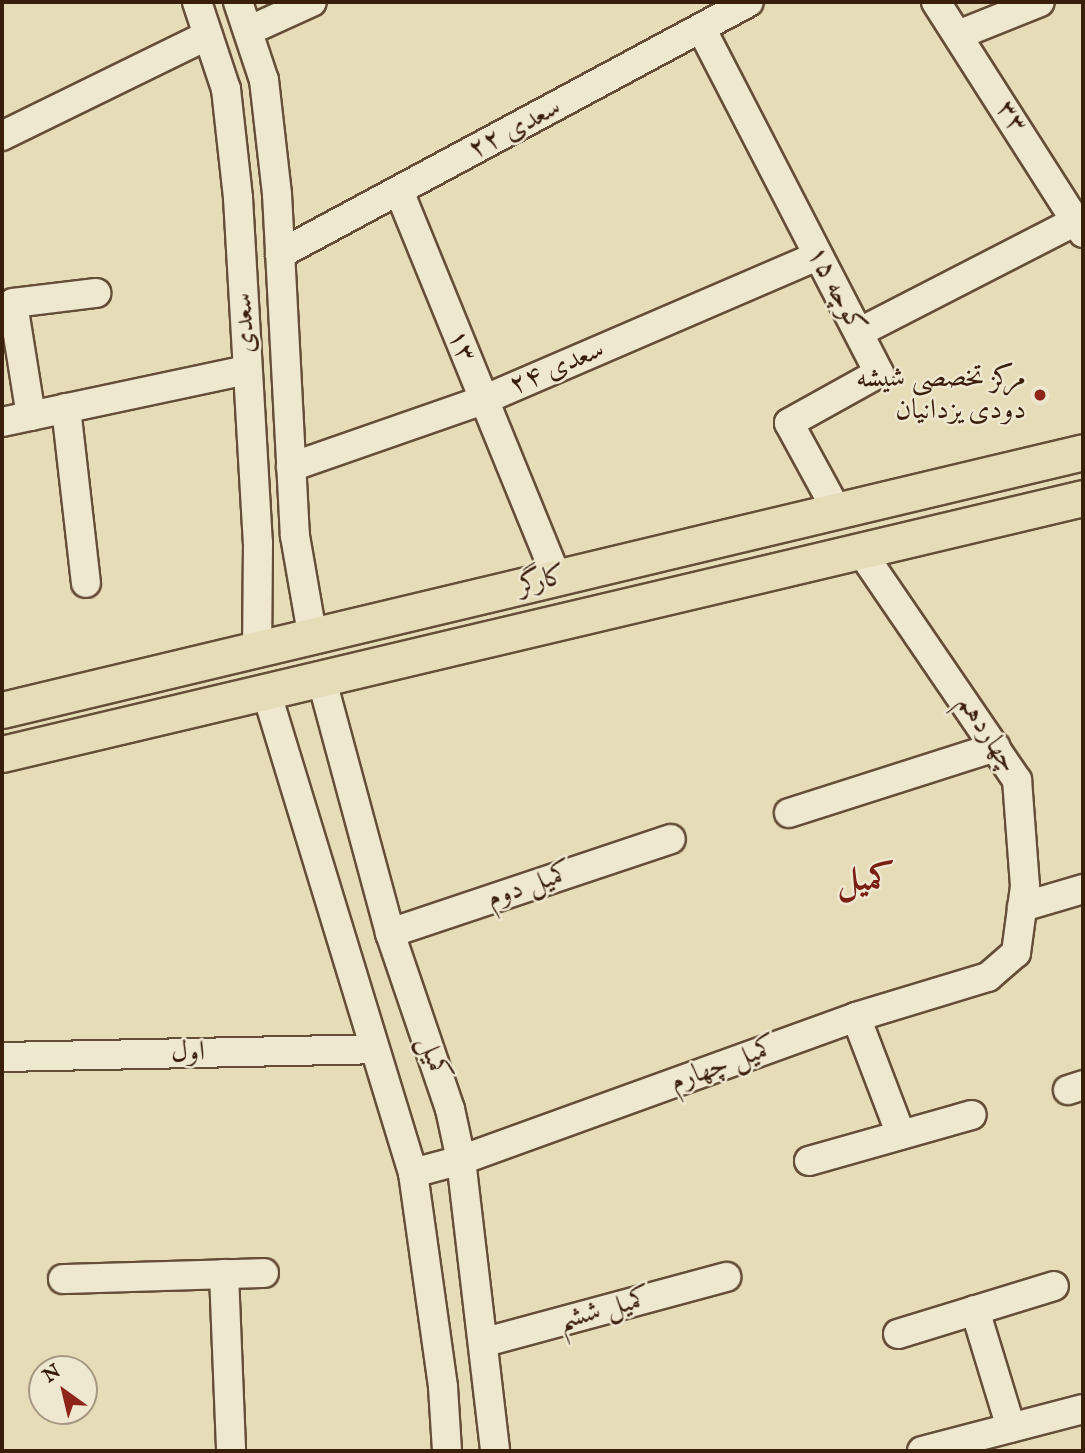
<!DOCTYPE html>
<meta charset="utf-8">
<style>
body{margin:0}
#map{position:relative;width:1085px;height:1453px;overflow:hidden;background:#e6dcb8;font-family:"IM FELL English",Amiri,serif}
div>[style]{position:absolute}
.roads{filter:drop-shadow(2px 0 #644e37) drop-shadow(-2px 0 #644e37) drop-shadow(0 2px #644e37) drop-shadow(0 -2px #644e37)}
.minor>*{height:28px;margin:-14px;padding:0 14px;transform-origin:14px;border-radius:14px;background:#efe8d1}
.major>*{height:35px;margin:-17.5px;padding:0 17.5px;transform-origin:17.5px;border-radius:17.5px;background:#e6dcb8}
.dots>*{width:19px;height:19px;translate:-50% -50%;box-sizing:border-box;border:4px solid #efe8d1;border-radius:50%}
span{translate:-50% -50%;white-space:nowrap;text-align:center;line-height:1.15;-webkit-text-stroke:5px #efe8d1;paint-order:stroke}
.street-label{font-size:28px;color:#391e0c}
.poi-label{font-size:28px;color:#391e0c}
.right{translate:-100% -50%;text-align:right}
.district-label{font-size:35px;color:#7a1f14;font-weight:700}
.frame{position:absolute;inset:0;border:4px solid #391e0c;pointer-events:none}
.north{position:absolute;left:28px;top:1355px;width:70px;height:70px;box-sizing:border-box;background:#efe8d1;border:2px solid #a69782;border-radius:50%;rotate:326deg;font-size:19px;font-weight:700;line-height:28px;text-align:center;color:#391e0c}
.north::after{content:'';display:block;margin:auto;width:24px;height:32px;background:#8f2418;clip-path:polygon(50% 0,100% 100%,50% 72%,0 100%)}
</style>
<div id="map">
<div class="roads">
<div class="minor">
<i style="left:197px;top:2px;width:92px;rotate:71.6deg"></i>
<i style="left:226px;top:89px;width:110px;rotate:83.7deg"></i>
<i style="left:238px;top:198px;width:346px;rotate:86.7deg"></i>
<i style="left:258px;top:543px;width:106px;rotate:90.5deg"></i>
<i style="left:238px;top:2px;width:82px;rotate:71.6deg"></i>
<i style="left:264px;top:80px;width:115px;rotate:83.5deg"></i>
<i style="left:277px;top:194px;width:342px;rotate:87deg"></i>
<i style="left:295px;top:536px;width:98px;rotate:80.1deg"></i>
<i style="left:936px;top:2px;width:274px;rotate:57.5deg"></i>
<i style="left:701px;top:28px;width:388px;rotate:62.7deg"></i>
<i style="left:879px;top:373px;width:103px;rotate:150.9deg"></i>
<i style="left:789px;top:423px;width:100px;rotate:61.4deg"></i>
<i style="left:248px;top:31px;width:70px;rotate:-24.4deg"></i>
<i style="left:958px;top:35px;width:88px;rotate:-21.9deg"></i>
<i style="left:2px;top:136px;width:229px;rotate:-26.1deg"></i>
<i style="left:399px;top:191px;width:418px;rotate:67.8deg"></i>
<i style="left:280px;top:254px;width:532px;rotate:-28.25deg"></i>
<i style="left:860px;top:332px;width:243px;rotate:-27.2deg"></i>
<i style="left:66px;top:408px;width:176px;rotate:83.5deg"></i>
<i style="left:31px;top:416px;width:114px;rotate:-99.1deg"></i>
<i style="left:13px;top:303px;width:84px;rotate:-6.9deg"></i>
<i style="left:2px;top:422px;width:250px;rotate:-12deg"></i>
<i style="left:291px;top:467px;width:203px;rotate:-19.2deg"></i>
<i style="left:483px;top:400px;width:364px;rotate:-23.3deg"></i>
<i style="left:321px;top:677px;width:265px;rotate:74.9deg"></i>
<i style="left:390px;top:933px;width:186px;rotate:71.2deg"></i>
<i style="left:450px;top:1109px;width:52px;rotate:77.8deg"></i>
<i style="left:461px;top:1160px;width:293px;rotate:83.3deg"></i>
<i style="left:266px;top:691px;width:504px;rotate:73.04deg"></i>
<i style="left:413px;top:1173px;width:216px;rotate:82deg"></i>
<i style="left:443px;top:1387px;width:64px;rotate:86.4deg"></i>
<i style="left:789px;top:813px;width:217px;rotate:-17.7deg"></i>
<i style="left:1022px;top:907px;width:64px;rotate:-16.4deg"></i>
<i style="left:390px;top:933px;width:296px;rotate:-18.5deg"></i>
<i style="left:856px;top:1017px;width:126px;rotate:69.1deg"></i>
<i style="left:2px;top:1057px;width:372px;rotate:-1.2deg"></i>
<i style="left:1068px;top:1090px;width:16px;rotate:-18deg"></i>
<i style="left:809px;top:1161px;width:169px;rotate:-15.8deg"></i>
<i style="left:413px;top:1173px;width:50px;rotate:-15.2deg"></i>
<i style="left:461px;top:1160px;width:420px;rotate:-19.9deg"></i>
<i style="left:856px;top:1017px;width:138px;rotate:-16.9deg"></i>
<i style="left:988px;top:977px;width:37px;rotate:-41deg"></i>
<i style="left:1016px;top:953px;width:68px;rotate:-82.3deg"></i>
<i style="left:1025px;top:886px;width:106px;rotate:-94.3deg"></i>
<i style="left:1017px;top:780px;width:277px;rotate:-124.3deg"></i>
<i style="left:224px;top:1274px;width:177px;rotate:87.7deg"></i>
<i style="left:63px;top:1279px;width:201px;rotate:-1.7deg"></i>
<i style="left:975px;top:1310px;width:123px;rotate:73deg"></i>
<i style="left:898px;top:1334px;width:163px;rotate:-17.1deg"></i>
<i style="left:485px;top:1342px;width:250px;rotate:-15.1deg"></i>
<i style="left:922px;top:1451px;width:166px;rotate:-14.6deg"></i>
</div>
<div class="major">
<i style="left:2px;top:710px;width:1111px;rotate:-13.42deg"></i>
<i style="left:2px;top:754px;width:1111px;rotate:-13.32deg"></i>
</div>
</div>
<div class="dots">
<i style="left:1040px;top:395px;background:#8f2418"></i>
</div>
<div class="street-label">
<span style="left:1011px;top:117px;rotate:57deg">۳۳</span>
<span style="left:515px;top:129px;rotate:-28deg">سعدی ۲۲</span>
<span style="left:836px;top:290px;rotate:62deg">کوچه ۱۵</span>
<span style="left:245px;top:323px;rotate:-93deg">سعدی</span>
<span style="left:461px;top:346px;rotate:68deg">۱۳</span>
<span style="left:557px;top:368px;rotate:-23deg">سعدی ۲۴</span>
<span style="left:542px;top:581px;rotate:-13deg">کارگر</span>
<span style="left:987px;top:734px;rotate:57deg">چهاردهم</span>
<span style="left:530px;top:886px;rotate:-19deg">کمیل دوم</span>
<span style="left:188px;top:1053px;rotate:-1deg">اول</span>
<span style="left:433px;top:1059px;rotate:71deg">کمیل</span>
<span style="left:724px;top:1065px;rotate:-20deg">کمیل چهارم</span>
<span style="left:605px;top:1310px;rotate:-15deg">کمیل ششم</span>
</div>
<div class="poi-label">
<span class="right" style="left:1026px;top:395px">مرکز تخصصی شیشه<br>دودی یزدانیان</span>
</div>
<div class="district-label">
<span style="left:866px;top:880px">کمیل</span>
</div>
<div class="frame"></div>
<div class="north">N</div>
</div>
